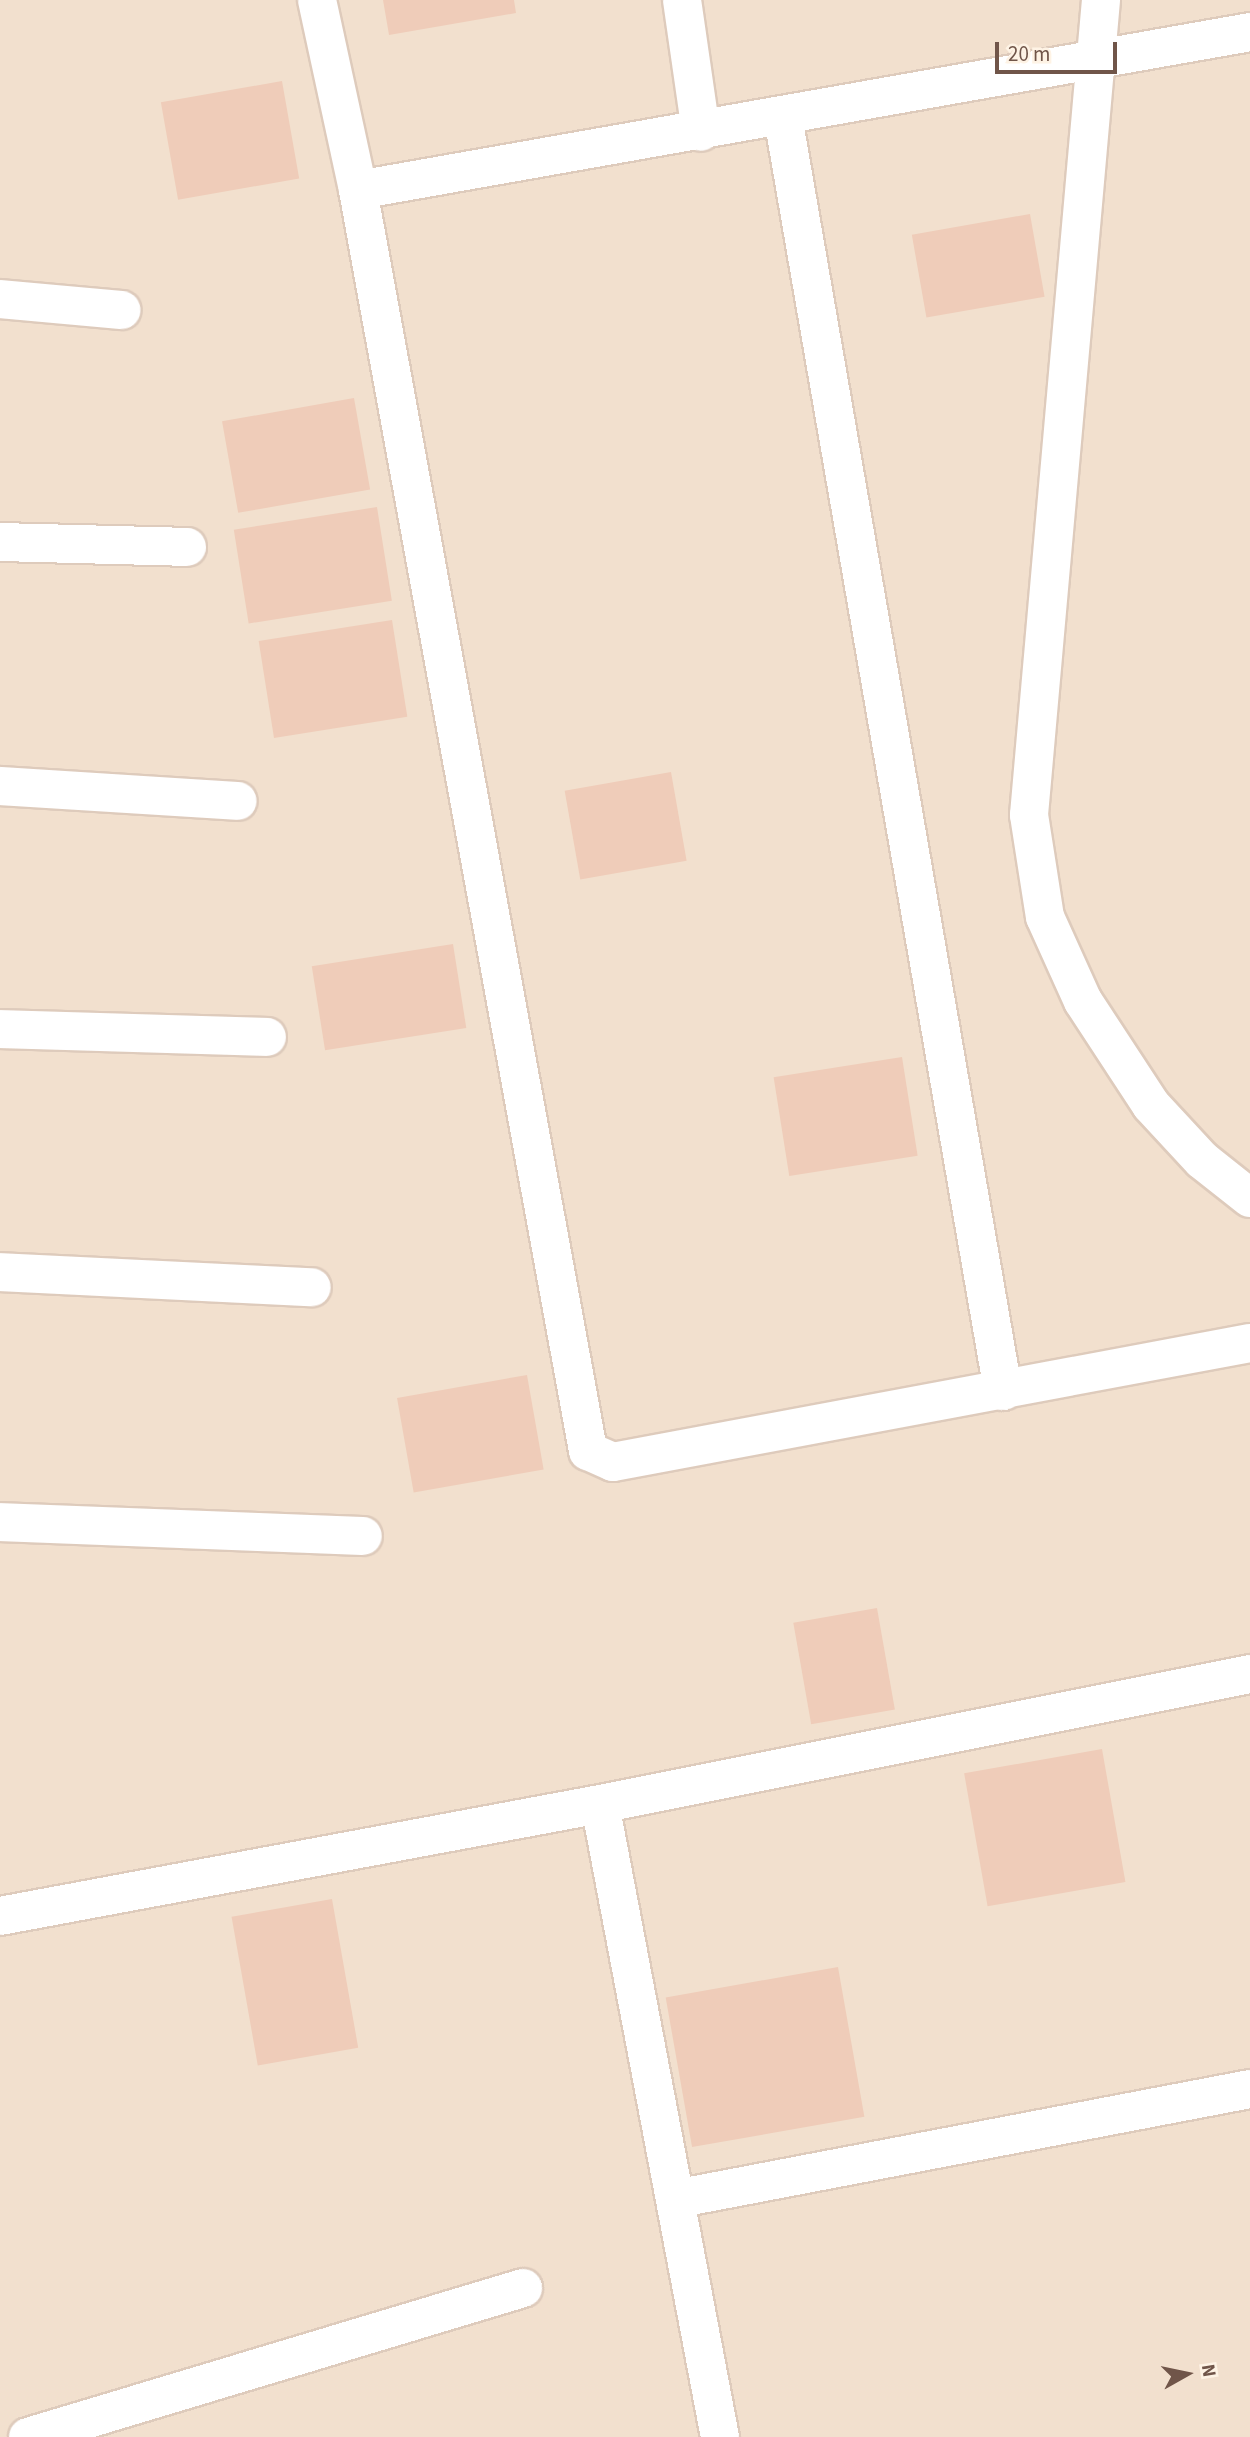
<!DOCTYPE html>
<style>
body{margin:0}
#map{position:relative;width:1250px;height:2437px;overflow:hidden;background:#fbefdf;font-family:"Source Sans 3",sans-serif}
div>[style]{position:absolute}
.residential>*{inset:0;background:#f2e0ce;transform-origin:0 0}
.building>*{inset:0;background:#efccb9;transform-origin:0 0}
.roads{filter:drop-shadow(2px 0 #decbbc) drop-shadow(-2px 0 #decbbc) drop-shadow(0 2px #decbbc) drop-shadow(0 -2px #decbbc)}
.minor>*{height:38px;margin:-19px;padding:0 19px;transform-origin:19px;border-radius:19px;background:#fff}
span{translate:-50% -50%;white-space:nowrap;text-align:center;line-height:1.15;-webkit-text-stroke:6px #fef3e5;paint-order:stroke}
.north{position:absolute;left:1152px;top:2339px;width:70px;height:70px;-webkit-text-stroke:5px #fef3e5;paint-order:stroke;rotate:81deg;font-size:19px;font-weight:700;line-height:28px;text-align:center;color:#705549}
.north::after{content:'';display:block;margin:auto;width:24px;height:32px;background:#705549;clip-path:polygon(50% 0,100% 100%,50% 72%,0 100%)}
.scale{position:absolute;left:995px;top:42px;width:122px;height:32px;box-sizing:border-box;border:4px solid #705549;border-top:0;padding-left:9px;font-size:21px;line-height:24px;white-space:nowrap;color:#705549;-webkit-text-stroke:5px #fef3e5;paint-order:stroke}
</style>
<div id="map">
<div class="residential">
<i style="left:0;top:0;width:1250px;height:2437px"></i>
</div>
<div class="building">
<i style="clip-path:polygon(383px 0,514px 0,516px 13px,389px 35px)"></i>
<i style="left:282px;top:81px;width:99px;height:123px;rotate:80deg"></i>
<i style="left:1030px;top:214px;width:84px;height:120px;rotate:80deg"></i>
<i style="left:354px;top:398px;width:93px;height:134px;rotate:80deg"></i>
<i style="left:377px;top:507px;width:95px;height:145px;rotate:81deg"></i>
<i style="left:392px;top:620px;width:98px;height:135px;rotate:81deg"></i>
<i style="left:671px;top:772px;width:90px;height:108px;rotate:80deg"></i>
<i style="left:453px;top:944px;width:85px;height:143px;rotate:81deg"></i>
<i style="left:902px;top:1057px;width:100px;height:130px;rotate:81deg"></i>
<i style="left:527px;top:1375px;width:96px;height:132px;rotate:80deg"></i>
<i style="left:877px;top:1608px;width:103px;height:85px;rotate:80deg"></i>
<i style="left:1102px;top:1749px;width:135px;height:140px;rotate:80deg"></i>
<i style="left:332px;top:1899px;width:151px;height:102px;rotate:80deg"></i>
<i style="left:838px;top:1967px;width:152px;height:175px;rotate:80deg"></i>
</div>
<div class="roads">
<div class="minor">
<i style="left:317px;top:0;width:194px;rotate:77.8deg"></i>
<i style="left:358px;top:190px;width:1282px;rotate:79.66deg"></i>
<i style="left:588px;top:1451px;width:27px;rotate:24deg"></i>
<i style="left:613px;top:1462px;width:648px;rotate:-10.58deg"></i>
<i style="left:682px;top:0;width:133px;rotate:81.8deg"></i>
<i style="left:1101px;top:0;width:818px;rotate:95.05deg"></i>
<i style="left:1029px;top:815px;width:103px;rotate:81.1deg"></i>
<i style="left:1045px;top:917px;width:92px;rotate:65.7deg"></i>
<i style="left:1083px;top:1001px;width:124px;rotate:56.8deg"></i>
<i style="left:1151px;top:1105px;width:75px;rotate:47.2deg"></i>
<i style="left:1202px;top:1160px;width:61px;rotate:38.4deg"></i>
<i style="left:783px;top:117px;width:1293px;rotate:80.2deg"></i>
<i style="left:358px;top:190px;width:906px;rotate:-10.04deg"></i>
<i style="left:0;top:299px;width:122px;rotate:5.2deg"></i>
<i style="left:0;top:542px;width:187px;rotate:1.5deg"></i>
<i style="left:0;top:786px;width:238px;rotate:3.6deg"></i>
<i style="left:0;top:1029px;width:267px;rotate:1.7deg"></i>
<i style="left:0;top:1272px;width:312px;rotate:2.8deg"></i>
<i style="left:0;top:1522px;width:363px;rotate:2.2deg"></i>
<i style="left:600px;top:1804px;width:644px;rotate:79.27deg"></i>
<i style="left:0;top:1916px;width:610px;rotate:-10.57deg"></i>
<i style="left:600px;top:1804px;width:663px;rotate:-11.31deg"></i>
<i style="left:675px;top:2199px;width:585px;rotate:-10.83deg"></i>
<i style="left:28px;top:2437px;width:517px;rotate:-16.75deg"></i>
</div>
</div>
<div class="north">N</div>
<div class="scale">20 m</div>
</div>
